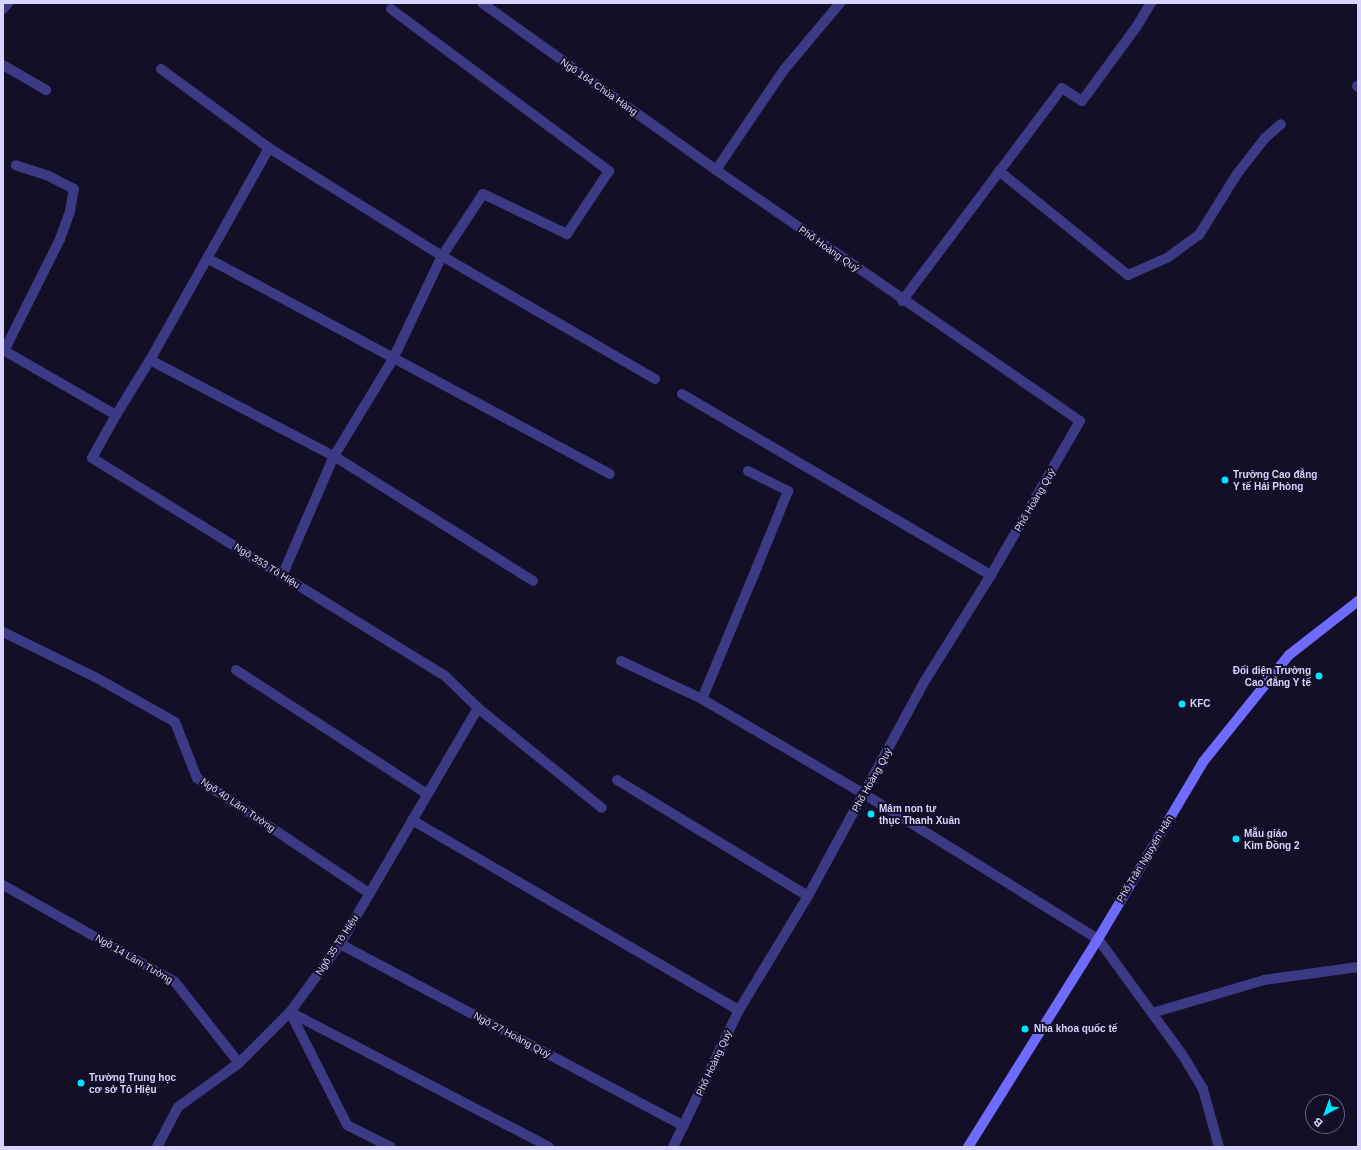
<!DOCTYPE html>
<meta charset="utf-8">
<style>
body{margin:0}
#map{position:relative;width:1361px;height:1150px;overflow:hidden;background:#130f26;font-family:Arial,sans-serif}
div>[style]{position:absolute}
.service>*{height:10px;margin:-5px;padding:0 5px;transform-origin:5px;border-radius:5px;background:#3d3a85}
.minor>*{height:10px;margin:-5px;padding:0 5px;transform-origin:5px;border-radius:5px;background:#3d3a85}
.tertiary>*{height:10px;margin:-5px;padding:0 5px;transform-origin:5px;border-radius:5px;background:#3d3a85}
.secondary>*{height:10px;margin:-5px;padding:0 5px;transform-origin:5px;border-radius:5px;background:#6f6bff}
.dots>*{width:11px;height:11px;translate:-50% -50%;box-sizing:border-box;border:2px solid #130f26;border-radius:50%}
span{translate:-50% -50%;white-space:nowrap;text-align:center;line-height:1.15;-webkit-text-stroke:4px #130f26;paint-order:stroke}
.street-label{font-size:10px;color:#d9d4ff}
.poi-label{font-size:10px;color:#d9d4ff;font-weight:700}
.left{translate:0 -50%;text-align:left}
.right{translate:-100% -50%;text-align:right}
.frame{position:absolute;inset:0;border:4px solid #d9d4ff;pointer-events:none}
.north{position:absolute;left:1305px;top:1094px;width:40px;height:40px;box-sizing:border-box;background:#130f26;border:1px solid #625e7d;border-radius:50%;rotate:221deg;font-size:11px;font-weight:700;line-height:16px;text-align:center;color:#d9d4ff}
.north::after{content:'';display:block;margin:auto;width:14px;height:18px;background:#00e5ff;clip-path:polygon(50% 0,100% 100%,50% 72%,0 100%)}
</style>
<div id="map">
<div class="service">
<i style="left:482px;top:3px;width:287px;rotate:35.5deg"></i>
<i style="left:391px;top:9px;width:272px;rotate:36.6deg"></i>
<i style="left:609px;top:171px;width:76px;rotate:123.7deg"></i>
<i style="left:567px;top:234px;width:93px;rotate:-154.5deg"></i>
<i style="left:483px;top:194px;width:74px;rotate:123.5deg"></i>
<i style="left:442px;top:256px;width:204px;rotate:-148deg"></i>
<i style="left:269px;top:148px;width:243px;rotate:119.3deg"></i>
<i style="left:150px;top:360px;width:208px;rotate:27.6deg"></i>
<i style="left:334px;top:456px;width:235px;rotate:32.1deg"></i>
<i style="left:3px;top:65px;width:50px;rotate:30.2deg"></i>
<i style="left:161px;top:69px;width:134px;rotate:36.2deg"></i>
<i style="left:1357px;top:86px;width:1px;rotate:45deg"></i>
<i style="left:999px;top:171px;width:166px;rotate:38.9deg"></i>
<i style="left:1128px;top:275px;width:43px;rotate:-23.6deg"></i>
<i style="left:1167px;top:258px;width:39px;rotate:-36deg"></i>
<i style="left:1199px;top:235px;width:72px;rotate:-58.1deg"></i>
<i style="left:1237px;top:174px;width:46px;rotate:-52.1deg"></i>
<i style="left:1265px;top:138px;width:21px;rotate:-41deg"></i>
<i style="left:207px;top:258px;width:457px;rotate:28.2deg"></i>
<i style="left:902px;top:301px;width:266px;rotate:-53.1deg"></i>
<i style="left:1062px;top:88px;width:24px;rotate:33deg"></i>
<i style="left:1082px;top:101px;width:93px;rotate:-53.7deg"></i>
<i style="left:1137px;top:26px;width:27px;rotate:-59deg"></i>
<i style="left:3px;top:350px;width:130px;rotate:29.9deg"></i>
<i style="left:116px;top:415px;width:65px;rotate:-58.3deg"></i>
<i style="left:4px;top:351px;width:125px;rotate:-63.4deg"></i>
<i style="left:60px;top:239px;width:30px;rotate:-70deg"></i>
<i style="left:70px;top:211px;width:22px;rotate:-80deg"></i>
<i style="left:74px;top:189px;width:28px;rotate:-153deg"></i>
<i style="left:49px;top:176px;width:35px;rotate:-162deg"></i>
<i style="left:682px;top:394px;width:358px;rotate:30.4deg"></i>
<i style="left:116px;top:415px;width:49px;rotate:119.2deg"></i>
<i style="left:92px;top:458px;width:414px;rotate:31.7deg"></i>
<i style="left:444px;top:675px;width:47px;rotate:44.1deg"></i>
<i style="left:478px;top:708px;width:159px;rotate:38.9deg"></i>
<i style="left:748px;top:471px;width:45px;rotate:26.6deg"></i>
<i style="left:788px;top:491px;width:82px;rotate:112.2deg"></i>
<i style="left:282px;top:576px;width:131px;rotate:-66.6deg"></i>
<i style="left:334px;top:456px;width:114px;rotate:-58.7deg"></i>
<i style="left:393px;top:359px;width:114px;rotate:-64.6deg"></i>
<i style="left:442px;top:256px;width:246px;rotate:30deg"></i>
<i style="left:3px;top:632px;width:102px;rotate:26.1deg"></i>
<i style="left:95px;top:677px;width:92px;rotate:29.4deg"></i>
<i style="left:175px;top:722px;width:60px;rotate:68.6deg"></i>
<i style="left:197px;top:778px;width:208px;rotate:33.8deg"></i>
<i style="left:236px;top:670px;width:228px;rotate:33deg"></i>
<i style="left:617px;top:780px;width:223px;rotate:31.3deg"></i>
<i style="left:864px;top:794px;width:275px;rotate:31.8deg"></i>
<i style="left:1098px;top:939px;width:142px;rotate:53.9deg"></i>
<i style="left:1182px;top:1054px;width:41px;rotate:59deg"></i>
<i style="left:1203px;top:1089px;width:60px;rotate:74.6deg"></i>
<i style="left:412px;top:820px;width:378px;rotate:30.2deg"></i>
<i style="left:3px;top:885px;width:197px;rotate:29.4deg"></i>
<i style="left:175px;top:982px;width:103px;rotate:51.7deg"></i>
<i style="left:340px;top:944px;width:389px;rotate:27.9deg"></i>
<i style="left:1152px;top:1013px;width:117px;rotate:-16.4deg"></i>
<i style="left:1264px;top:980px;width:95px;rotate:-7.9deg"></i>
<i style="left:157px;top:1147px;width:45px;rotate:-62.3deg"></i>
<i style="left:178px;top:1107px;width:75px;rotate:-35.8deg"></i>
<i style="left:239px;top:1063px;width:72px;rotate:-45deg"></i>
<i style="left:290px;top:1012px;width:127px;rotate:63.2deg"></i>
<i style="left:347px;top:1125px;width:49px;rotate:26.6deg"></i>
</div>
<div class="minor">
<i style="left:621px;top:661px;width:89px;rotate:25.1deg"></i>
<i style="left:702px;top:699px;width:188px;rotate:30.4deg"></i>
<i style="left:702px;top:699px;width:143px;rotate:-67.4deg"></i>
<i style="left:478px;top:708px;width:273px;rotate:120.3deg"></i>
<i style="left:340px;top:944px;width:84px;rotate:126.3deg"></i>
<i style="left:290px;top:1012px;width:292px;rotate:27.5deg"></i>
<i style="left:673px;top:1147px;width:152px;rotate:-64.3deg"></i>
<i style="left:739px;top:1010px;width:133px;rotate:-58.8deg"></i>
<i style="left:808px;top:896px;width:247px;rotate:-61.5deg"></i>
<i style="left:926px;top:679px;width:123px;rotate:-58deg"></i>
<i style="left:991px;top:575px;width:178px;rotate:-60deg"></i>
<i style="left:1080px;top:421px;width:442px;rotate:-145.4deg"></i>
<i style="left:716px;top:170px;width:120px;rotate:-55.9deg"></i>
<i style="left:783px;top:71px;width:89px;rotate:-50deg"></i>
</div>
<div class="tertiary">
<i style="left:3px;top:9px;width:8px;rotate:-50deg"></i>
</div>
<div class="secondary">
<i style="left:968px;top:1147px;width:245px;rotate:-58deg"></i>
<i style="left:1098px;top:939px;width:206px;rotate:-59.3deg"></i>
<i style="left:1203px;top:762px;width:137px;rotate:-51.2deg"></i>
<i style="left:1289px;top:655px;width:88px;rotate:-38deg"></i>
</div>
<div class="dots">
<i style="left:1225px;top:480px;background:#00e5ff"></i>
<i style="left:1319px;top:676px;background:#00e5ff"></i>
<i style="left:1182px;top:704px;background:#00e5ff"></i>
<i style="left:871px;top:814px;background:#00e5ff"></i>
<i style="left:1236px;top:839px;background:#00e5ff"></i>
<i style="left:1025px;top:1029px;background:#00e5ff"></i>
<i style="left:81px;top:1083px;background:#00e5ff"></i>
</div>
<div class="street-label">
<span style="left:599px;top:87px;rotate:35deg">Ngõ 164 Chùa Hàng</span>
<span style="left:829px;top:249px;rotate:35deg">Phố Hoàng Quý</span>
<span style="left:1035px;top:500px;rotate:-60deg">Phố Hoàng Quý</span>
<span style="left:267px;top:566px;rotate:32deg">Ngõ 353 Tô Hiệu</span>
<span style="left:872px;top:780px;rotate:-61deg">Phố Hoàng Quý</span>
<span style="left:238px;top:805px;rotate:34deg">Ngõ 40 Lâm Tường</span>
<span style="left:1145px;top:859px;rotate:-59deg">Phố Trần Nguyên Hãn</span>
<span style="left:337px;top:945px;rotate:-57deg">Ngõ 35 Tô Hiệu</span>
<span style="left:134px;top:959px;rotate:30deg">Ngõ 14 Lâm Tường</span>
<span style="left:512px;top:1035px;rotate:28deg">Ngõ 27 Hoàng Quý</span>
<span style="left:714px;top:1063px;rotate:-65deg">Phố Hoàng Quý</span>
</div>
<div class="poi-label">
<span class="left" style="left:1233px;top:480px">Trường Cao đẳng<br>Y tế Hải Phòng</span>
<span class="right" style="left:1311px;top:676px">Đối diện Trường<br>Cao đẳng Y tế</span>
<span class="left" style="left:1190px;top:704px">KFC</span>
<span class="left" style="left:879px;top:814px">Mâm non tư<br>thục Thanh Xuân</span>
<span class="left" style="left:1244px;top:839px">Mẫu giáo<br>Kim Đồng 2</span>
<span class="left" style="left:1034px;top:1029px">Nha khoa quốc tế</span>
<span class="left" style="left:89px;top:1083px">Trường Trung học<br>cơ sở Tô Hiệu</span>
</div>
<div class="frame"></div>
<div class="north">B</div>
</div>
